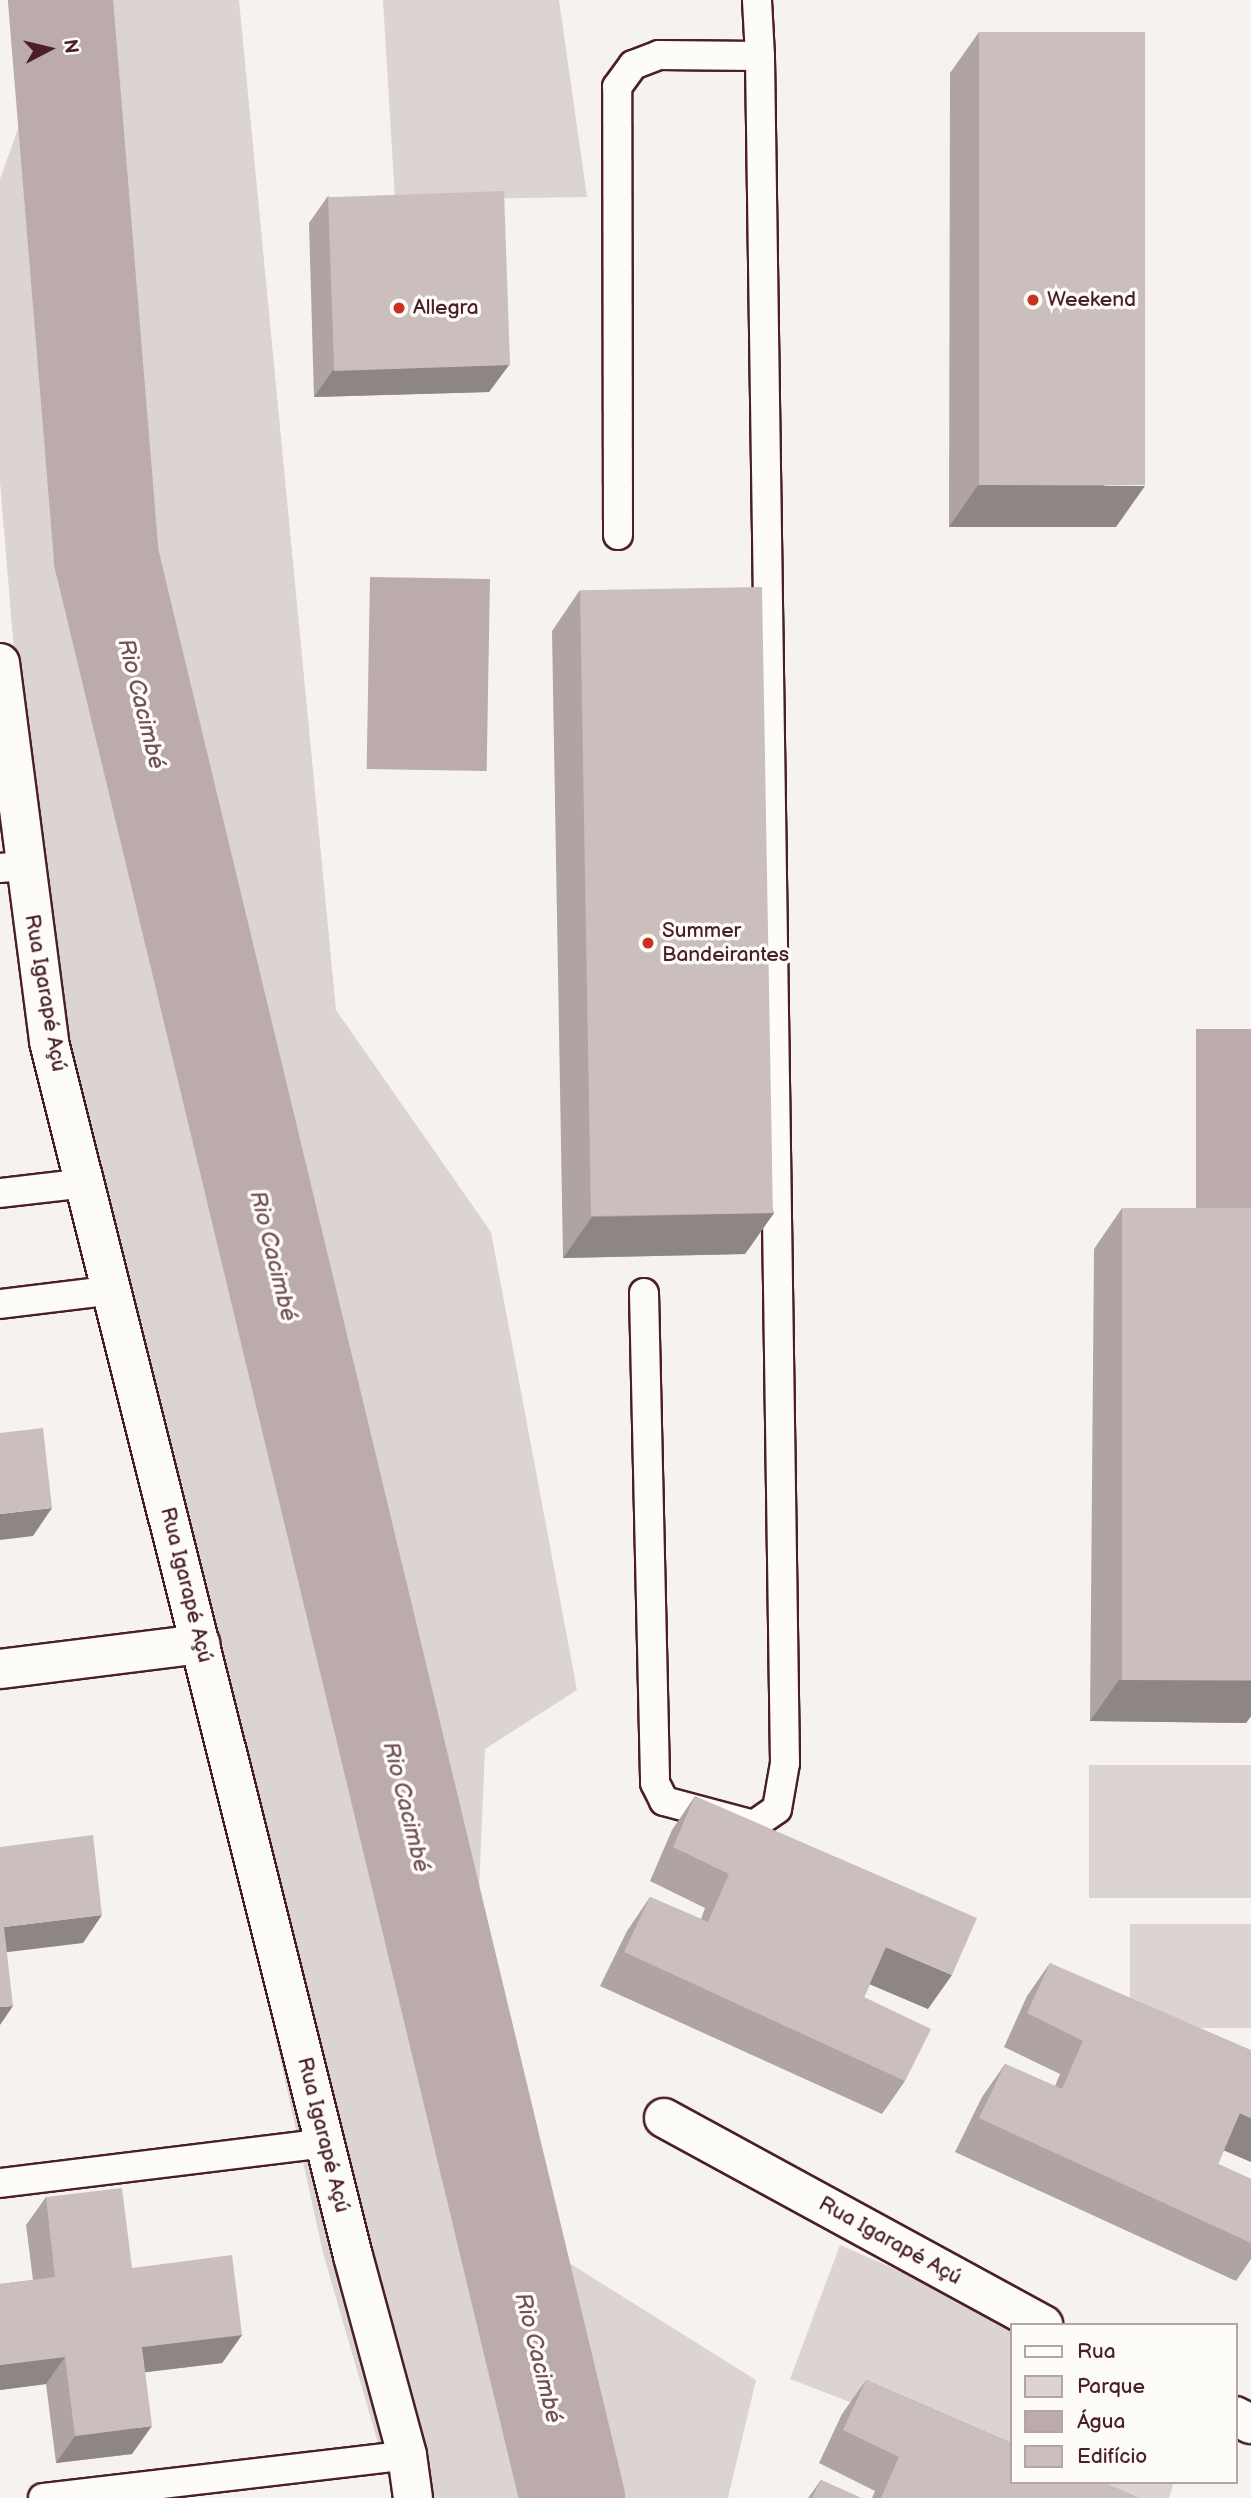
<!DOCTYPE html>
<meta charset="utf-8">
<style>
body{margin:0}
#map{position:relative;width:1251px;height:2498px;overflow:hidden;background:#f6f3ef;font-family:"Balsamiq Sans",sans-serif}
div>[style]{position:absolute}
.green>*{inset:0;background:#dcd4d2;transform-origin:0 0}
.water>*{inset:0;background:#bbabac;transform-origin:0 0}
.river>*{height:105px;margin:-52.5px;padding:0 52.5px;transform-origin:52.5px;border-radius:52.5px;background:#bbabac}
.roads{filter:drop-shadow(2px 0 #4a1f2b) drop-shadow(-2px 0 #4a1f2b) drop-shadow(0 2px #4a1f2b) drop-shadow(0 -2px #4a1f2b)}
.lane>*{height:28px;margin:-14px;padding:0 14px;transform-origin:14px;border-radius:14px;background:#fdfcf7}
.street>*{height:38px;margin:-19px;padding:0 19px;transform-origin:19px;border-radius:19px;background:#fdfcf7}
.wall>*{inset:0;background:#afa4a3}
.shaded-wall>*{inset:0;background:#8e8685}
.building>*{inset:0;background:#cbbfbe;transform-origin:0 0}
.dots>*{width:19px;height:19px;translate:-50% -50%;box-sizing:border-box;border:4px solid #fdfcf7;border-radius:50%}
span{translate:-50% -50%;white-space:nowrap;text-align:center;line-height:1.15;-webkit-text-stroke:7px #fdfcf7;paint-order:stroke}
.poi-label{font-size:21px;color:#4a1f2b}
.left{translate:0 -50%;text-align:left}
.street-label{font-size:21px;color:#4a1f2b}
.water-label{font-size:23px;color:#725058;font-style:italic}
.legend{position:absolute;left:1010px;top:2323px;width:228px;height:161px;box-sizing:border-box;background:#fdfcf7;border:2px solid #b5a4a5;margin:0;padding:9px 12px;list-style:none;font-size:21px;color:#4a1f2b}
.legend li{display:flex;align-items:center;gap:14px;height:35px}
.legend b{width:35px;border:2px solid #b5a4a5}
.north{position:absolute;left:14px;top:14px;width:70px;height:70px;-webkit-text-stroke:5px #fdfcf7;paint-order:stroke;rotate:83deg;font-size:19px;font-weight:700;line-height:28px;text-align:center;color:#4a1f2b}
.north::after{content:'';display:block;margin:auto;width:24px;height:32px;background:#4a1f2b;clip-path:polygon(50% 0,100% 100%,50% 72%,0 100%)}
</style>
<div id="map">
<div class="green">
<i style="clip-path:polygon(64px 0,239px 0,336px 1010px,491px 1232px,577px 1690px,485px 1749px,474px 2009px,596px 2498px,394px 2498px,323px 2253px,40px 964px,0 482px,0 179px)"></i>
<i style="clip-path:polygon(383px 0,559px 0,587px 197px,395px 200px)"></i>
<i style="left:1251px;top:1765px;width:133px;height:162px;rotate:90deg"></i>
<i style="left:1251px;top:1924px;width:104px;height:121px;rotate:90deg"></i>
<i style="clip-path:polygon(840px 2245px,1023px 2325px,1011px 2325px,1011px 2464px,790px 2379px)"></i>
<i style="clip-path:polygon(566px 2261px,756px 2380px,728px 2498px,618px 2498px)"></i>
<i style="clip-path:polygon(1059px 2482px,1174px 2482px,1169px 2498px,1100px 2498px)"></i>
</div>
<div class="water">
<i style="left:370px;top:577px;width:120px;height:192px;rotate:1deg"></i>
<i style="left:1196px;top:1029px;width:55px;height:208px"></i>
</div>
<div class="river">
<i style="left:60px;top:0;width:560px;rotate:85.29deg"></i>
<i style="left:106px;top:558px;width:1995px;rotate:76.49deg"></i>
</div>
<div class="roads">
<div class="lane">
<i style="left:618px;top:535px;width:448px;rotate:-90.1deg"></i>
<i style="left:617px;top:87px;width:27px;rotate:-54deg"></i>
<i style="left:633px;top:65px;width:28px;rotate:-21deg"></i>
<i style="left:659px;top:55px;width:101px;rotate:0.6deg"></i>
<i style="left:0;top:868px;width:25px;rotate:-5deg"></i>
<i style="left:0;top:1193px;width:88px;rotate:-6.6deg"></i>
<i style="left:644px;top:1293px;width:490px;rotate:88.7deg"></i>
<i style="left:655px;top:1783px;width:20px;rotate:63deg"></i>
<i style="left:664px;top:1801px;width:93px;rotate:14.9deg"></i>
<i style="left:754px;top:1825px;width:28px;rotate:-35deg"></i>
<i style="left:777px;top:1809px;width:47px;rotate:-80.1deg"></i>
<i style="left:785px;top:1763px;width:1707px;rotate:-90.84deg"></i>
<i style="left:760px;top:56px;width:56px;rotate:-93.1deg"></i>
<i style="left:0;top:1304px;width:115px;rotate:-7deg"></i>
<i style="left:0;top:2183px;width:328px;rotate:-7deg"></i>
<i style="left:43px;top:2498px;width:367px;rotate:-6.7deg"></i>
</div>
<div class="street">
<i style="left:0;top:663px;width:382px;rotate:82.6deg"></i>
<i style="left:49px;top:1042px;width:1251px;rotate:75.94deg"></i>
<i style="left:353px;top:2256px;width:206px;rotate:74.8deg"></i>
<i style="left:407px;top:2455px;width:43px;rotate:82.1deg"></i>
<i style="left:0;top:1669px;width:202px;rotate:-7.1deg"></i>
<i style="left:664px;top:2118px;width:432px;rotate:28.6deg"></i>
<i style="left:1235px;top:2416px;width:18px;rotate:27deg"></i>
</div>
</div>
<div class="wall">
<i style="clip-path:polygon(979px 32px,1116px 527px,949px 527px,950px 73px)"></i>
<i style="clip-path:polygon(328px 196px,509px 365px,489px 392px,314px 397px,309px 223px)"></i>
<i style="clip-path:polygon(580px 590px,774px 1213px,745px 1254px,563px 1258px,552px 631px)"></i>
<i style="clip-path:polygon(1122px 1208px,1251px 1209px,1251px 1716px,1246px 1723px,1090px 1721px,1094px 1249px)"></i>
<i style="clip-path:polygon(695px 1796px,928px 2009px,870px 1984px,864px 1997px,905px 2081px,882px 2114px,600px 1986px,627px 1931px,650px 1897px,701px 1919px,705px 1908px,650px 1881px,672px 1830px)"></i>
<i style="clip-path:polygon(1050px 1963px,1251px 2162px,1224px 2150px,1218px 2164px,1251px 2179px,1251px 2259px,1236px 2281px,955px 2152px,982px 2097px,1005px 2064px,1055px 2086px,1060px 2074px,1004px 2047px,1027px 1996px)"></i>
<i style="clip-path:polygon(46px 2197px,132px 2268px,242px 2335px,222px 2363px,145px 2372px,132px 2454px,56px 2463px,46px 2384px,0 2390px,0 2284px,33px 2280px,26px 2225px)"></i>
<i style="clip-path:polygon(866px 2380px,1139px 2498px,872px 2498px,875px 2491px,819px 2463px,842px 2414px)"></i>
<i style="clip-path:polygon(821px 2480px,861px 2498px,808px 2498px)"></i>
</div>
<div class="shaded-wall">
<i style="clip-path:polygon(509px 365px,489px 392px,314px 397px,333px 370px)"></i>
<i style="clip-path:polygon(978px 485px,1145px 486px,1116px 527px,949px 527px)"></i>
<i style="clip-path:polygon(774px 1213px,745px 1254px,563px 1258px,592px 1217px)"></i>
<i style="clip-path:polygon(52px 1508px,33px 1536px,0 1540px,0 1514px)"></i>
<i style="clip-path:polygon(1119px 1680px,1251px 1681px,1251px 1716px,1246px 1723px,1090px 1721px)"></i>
<i style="clip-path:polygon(102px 1915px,83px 1943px,0 1953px,4px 1927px)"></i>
<i style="clip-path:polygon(886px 1947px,952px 1975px,928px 2009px,862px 1981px)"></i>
<i style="clip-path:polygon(13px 2006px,0 2025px,0 2007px)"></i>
<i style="clip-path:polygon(1240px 2113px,1251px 2118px,1251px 2162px,1216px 2147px)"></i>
<i style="clip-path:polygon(242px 2335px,222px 2363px,123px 2375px,142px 2347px)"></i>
<i style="clip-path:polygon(65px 2357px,46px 2384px,0 2390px,0 2365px)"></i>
<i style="clip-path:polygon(152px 2426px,132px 2454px,56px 2463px,75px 2436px)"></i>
</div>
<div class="building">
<i style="left:979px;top:32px;width:166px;height:453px"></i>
<i style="left:504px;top:191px;width:174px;height:176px;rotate:88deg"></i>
<i style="left:762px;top:587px;width:626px;height:182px;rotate:89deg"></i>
<i style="left:1122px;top:1208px;width:129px;height:472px"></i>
<i style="clip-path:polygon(43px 1428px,52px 1508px,0 1514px,0 1433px)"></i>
<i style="clip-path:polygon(695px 1796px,977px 1918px,952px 1975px,886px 1947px,864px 1997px,931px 2029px,905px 2081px,624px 1952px,650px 1897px,708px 1922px,729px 1874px,673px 1847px)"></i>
<i style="clip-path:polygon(93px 1835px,102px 1915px,4px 1927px,13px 2006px,0 2007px,0 1847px)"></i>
<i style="clip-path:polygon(1050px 1963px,1251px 2050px,1251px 2118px,1240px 2113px,1218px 2164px,1251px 2179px,1251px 2243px,979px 2118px,1005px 2064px,1062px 2089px,1083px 2041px,1027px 2013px)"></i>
<i style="clip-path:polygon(122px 2188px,132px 2268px,232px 2255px,242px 2335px,142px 2347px,152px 2426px,75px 2436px,65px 2357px,0 2365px,0 2284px,55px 2277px,46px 2197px)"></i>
<i style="clip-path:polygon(866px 2380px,1011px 2443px,1011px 2482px,1102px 2482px,1139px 2498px,881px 2498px,899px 2457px,843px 2430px)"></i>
<i style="clip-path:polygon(821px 2480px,861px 2498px,812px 2498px)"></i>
</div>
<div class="dots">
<i style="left:1033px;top:300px;background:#c8321e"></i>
<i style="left:399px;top:308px;background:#c8321e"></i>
<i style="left:648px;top:943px;background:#c8321e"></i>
</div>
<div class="poi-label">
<span class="left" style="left:1047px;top:300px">Weekend</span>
<span class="left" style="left:413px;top:308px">Allegra</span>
<span class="left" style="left:662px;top:943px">Summer<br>Bandeirantes</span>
</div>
<div class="street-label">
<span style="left:45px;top:993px;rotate:80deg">Rua Igarapé Açú</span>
<span style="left:186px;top:1585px;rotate:76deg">Rua Igarapé Açú</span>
<span style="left:323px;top:2135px;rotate:76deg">Rua Igarapé Açú</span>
<span style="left:890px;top:2241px;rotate:29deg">Rua Igarapé Açú</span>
</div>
<div class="water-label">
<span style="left:141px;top:704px;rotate:76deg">Rio Cacimbé</span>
<span style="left:273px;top:1256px;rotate:76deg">Rio Cacimbé</span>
<span style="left:406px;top:1807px;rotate:76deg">Rio Cacimbé</span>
<span style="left:538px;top:2358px;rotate:76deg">Rio Cacimbé</span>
</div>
<ul class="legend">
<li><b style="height:9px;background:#fdfcf7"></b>Rua</li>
<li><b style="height:19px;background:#dcd4d2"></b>Parque</li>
<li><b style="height:19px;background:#bbabac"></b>Água</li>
<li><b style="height:19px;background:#cbbfbe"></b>Edifício</li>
</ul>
<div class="north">N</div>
</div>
